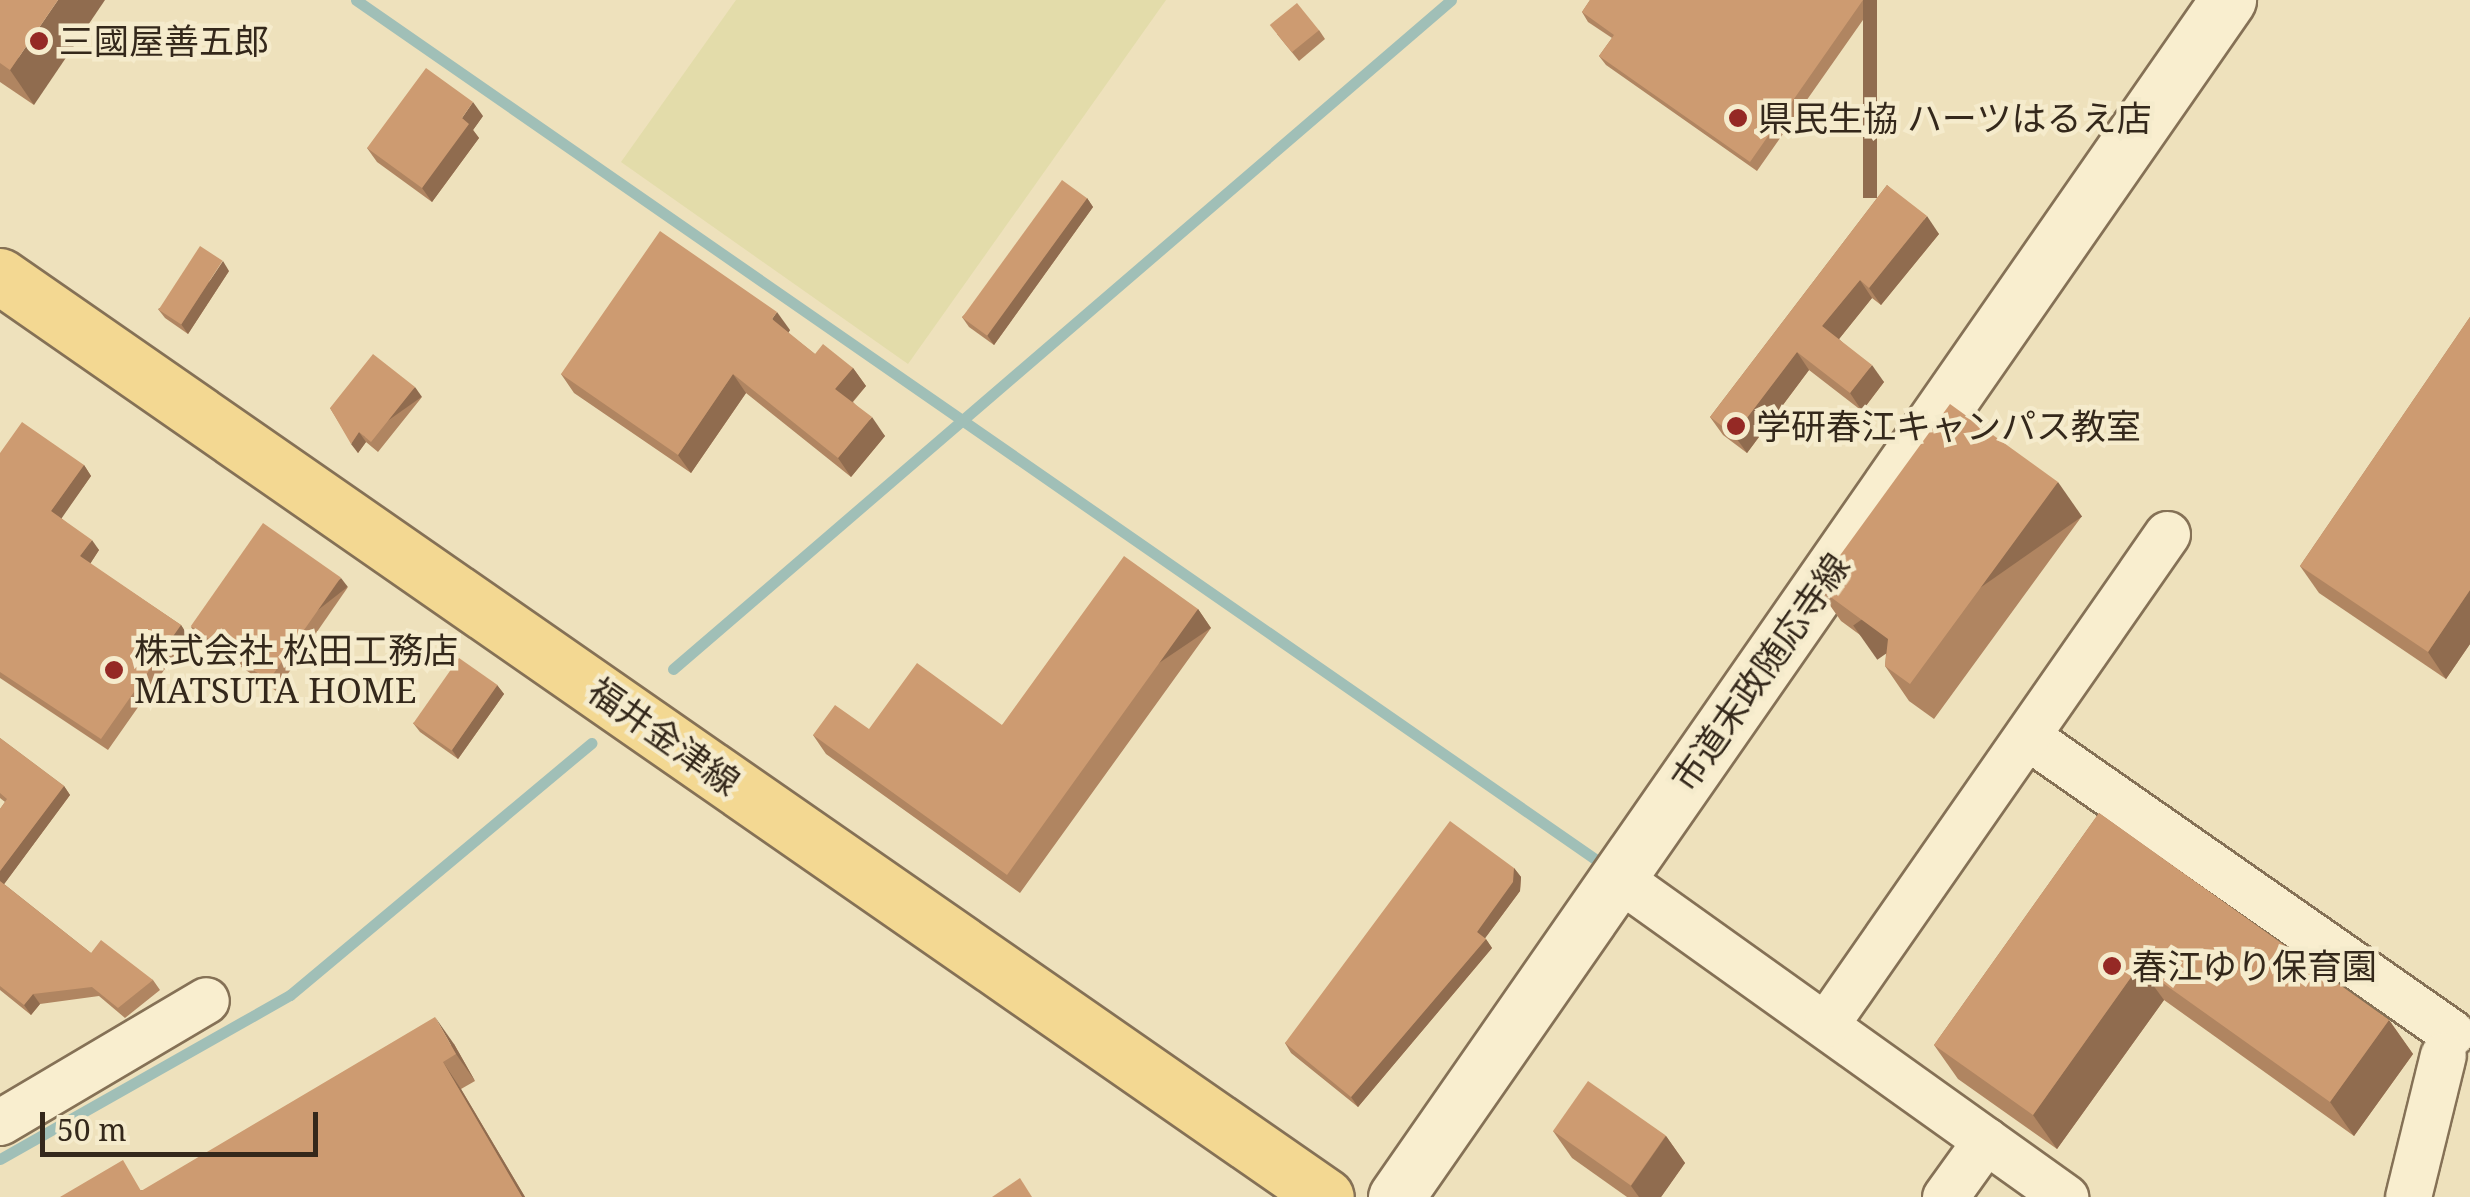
<!DOCTYPE html>
<meta charset="utf-8">
<style>
body{margin:0}
#map{position:relative;width:2470px;height:1197px;overflow:hidden;background:#eee1bc;font-family:"Noto Serif","Noto Sans JP",serif}
div>[style]{position:absolute}
.farmland>*{inset:0;background:#e3dcaa}
.stream>*{height:11px;margin:-5.5px;padding:0 5.5px;transform-origin:5.5px;border-radius:5.5px;background:#a0bfb7}
.roads{filter:drop-shadow(2px 0 #857156) drop-shadow(-2px 0 #857156) drop-shadow(0 2px #857156) drop-shadow(0 -2px #857156)}
.street>*{height:45px;margin:-22.5px;padding:0 22.5px;transform-origin:22.5px;border-radius:22.5px;background:#f9eecf}
.secondary>*{height:55px;margin:-27.5px;padding:0 27.5px;transform-origin:27.5px;border-radius:27.5px;background:#f9eecf}
.primary>*{height:55px;margin:-27.5px;padding:0 27.5px;transform-origin:27.5px;border-radius:27.5px;background:#f3d892}
.wall>*{inset:0;background:#b08561}
.shaded-wall>*{inset:0;background:#906c4f;transform-origin:0 0}
.building>*{inset:0;background:#cd9b71;transform-origin:0 0}
.dots>*{width:28px;height:28px;translate:-50% -50%;box-sizing:border-box;border:5px solid #f5ebcc;border-radius:50%}
span{translate:-50% -50%;white-space:nowrap;text-align:center;line-height:1.15;-webkit-text-stroke:9px #f5ebcc;paint-order:stroke}
.poi-label{font-size:35px;color:#34281b}
.left{translate:0 -50%;text-align:left}
.street-label{font-size:35px;color:#34281b}
.scale{position:absolute;left:40px;top:1112px;width:278px;height:45px;box-sizing:border-box;border:5px solid #34281b;border-top:0;padding-left:12px;font-size:30px;line-height:35px;white-space:nowrap;color:#34281b;-webkit-text-stroke:8px #f5ebcc;paint-order:stroke}
</style>
<div id="map">
<div class="farmland">
<i style="clip-path:polygon(736px 0,1166px 0,908px 364px,621px 162px)"></i>
</div>
<div class="stream">
<i style="left:356px;top:0;width:1523px;rotate:34.73deg"></i>
<i style="left:673px;top:669px;width:1026px;rotate:-40.69deg"></i>
<i style="left:0;top:1159px;width:333px;rotate:-29.5deg"></i>
<i style="left:290px;top:995px;width:393px;rotate:-39.9deg"></i>
</div>
<div class="roads">
<div class="street">
<i style="left:2028px;top:737px;width:517px;rotate:34.92deg"></i>
<i style="left:1617px;top:877px;width:551px;rotate:35.54deg"></i>
<i style="left:1826px;top:1024px;width:597px;rotate:-55.17deg"></i>
<i style="left:0;top:1122px;width:239px;rotate:-30.6deg"></i>
<i style="left:1945px;top:1197px;width:70px;rotate:-54.3deg"></i>
<i style="left:2408px;top:1197px;width:146px;rotate:-76.2deg"></i>
</div>
<div class="secondary">
<i style="left:1396px;top:1197px;width:1458px;rotate:-55.2deg"></i>
</div>
<div class="primary">
<i style="left:0;top:276px;width:1614px;rotate:34.78deg"></i>
</div>
</div>
<div class="wall">
<i style="clip-path:polygon(0 0,34px 105px,0 82px)"></i>
<i style="clip-path:polygon(1590px 0,1877px 0,1757px 171px,1606px 65px,1599px 56px,1612px 38px,1588px 22px,1582px 12px)"></i>
<i style="clip-path:polygon(1319px 30px,1325px 39px,1299px 61px,1277px 34px)"></i>
<i style="clip-path:polygon(483px 116px,473px 130px,479px 138px,432px 202px,377px 162px,367px 148px)"></i>
<i style="clip-path:polygon(1887px 185px,1939px 234px,1881px 305px,1872px 298px,1839px 339px,1884px 382px,1862px 411px,1809px 370px,1747px 453px,1723px 435px,1710px 417px)"></i>
<i style="clip-path:polygon(1087px 198px,1093px 207px,994px 345px,969px 327px,962px 317px)"></i>
<i style="clip-path:polygon(229px 271px,188px 334px,165px 318px,158px 309px)"></i>
<i style="clip-path:polygon(2470px 317px,2470px 644px,2446px 679px,2319px 593px,2300px 566px)"></i>
<i style="clip-path:polygon(790px 330px,788px 333px,815px 354px,853px 368px,866px 386px,853px 402px,885px 436px,851px 477px,746px 393px,691px 473px,574px 393px,561px 374px)"></i>
<i style="clip-path:polygon(422px 397px,378px 452px,366px 442px,358px 453px,330px 408px)"></i>
<i style="clip-path:polygon(0 453px,84px 465px,91px 476px,61px 518px,99px 550px,90px 564px,181px 625px,188px 636px,108px 750px,0 678px)"></i>
<i style="clip-path:polygon(2082px 516px,1934px 719px,1909px 701px,1885px 666px,1886px 654px,1841px 621px,1817px 587px)"></i>
<i style="clip-path:polygon(348px 587px,276px 691px,198px 637px,191px 627px)"></i>
<i style="clip-path:polygon(1198px 609px,1211px 628px,1020px 893px,826px 754px,813px 735px,869px 729px,1002px 725px)"></i>
<i style="clip-path:polygon(497px 685px,504px 694px,458px 759px,420px 732px,413px 723px)"></i>
<i style="clip-path:polygon(0 738px,64px 786px,70px 795px,4px 884px,91px 953px,153px 980px,160px 990px,125px 1018px,99px 996px,40px 1004px,31px 1015px,0 990px,0 809px,5px 802px,0 798px)"></i>
<i style="clip-path:polygon(2099px 813px,2389px 1020px,2413px 1054px,2354px 1136px,2164px 1000px,2057px 1149px,1958px 1079px,1934px 1045px)"></i>
<i style="clip-path:polygon(1514px 868px,1521px 877px,1520px 891px,1485px 938px,1492px 948px,1358px 1107px,1291px 1053px,1285px 1043px)"></i>
<i style="clip-path:polygon(454px 1044px,475px 1081px,461px 1089px,525px 1197px,60px 1197px,144px 1190px)"></i>
<i style="clip-path:polygon(1553px 1131px,1666px 1136px,1685px 1163px,1661px 1197px,1627px 1197px,1572px 1158px)"></i>
</div>
<div class="shaded-wall">
<i style="clip-path:polygon(58px 0,105px 0,34px 105px,10px 70px)"></i>
<i style="left:1863px;top:0;width:14px;height:198px"></i>
<i style="clip-path:polygon(473px 102px,483px 116px,473px 130px,479px 138px,432px 202px,422px 188px,462px 118px)"></i>
<i style="clip-path:polygon(1087px 198px,1093px 207px,994px 345px,987px 335px)"></i>
<i style="clip-path:polygon(1927px 216px,1939px 234px,1881px 305px,1869px 288px)"></i>
<i style="clip-path:polygon(223px 261px,229px 271px,188px 334px,181px 324px)"></i>
<i style="clip-path:polygon(1860px 280px,1872px 298px,1835px 344px,1822px 326px)"></i>
<i style="clip-path:polygon(777px 312px,790px 330px,785px 338px,772px 319px)"></i>
<i style="clip-path:polygon(1797px 352px,1809px 370px,1747px 453px,1734px 435px)"></i>
<i style="clip-path:polygon(1872px 365px,1884px 382px,1862px 411px,1850px 393px)"></i>
<i style="clip-path:polygon(853px 368px,866px 386px,848px 407px,835px 389px)"></i>
<i style="clip-path:polygon(733px 374px,746px 393px,691px 473px,678px 455px)"></i>
<i style="left:415px;top:387px;width:12px;height:70px;rotate:55deg"></i>
<i style="clip-path:polygon(872px 417px,885px 436px,851px 477px,838px 458px)"></i>
<i style="clip-path:polygon(359px 432px,366px 442px,358px 453px,351px 444px)"></i>
<i style="clip-path:polygon(84px 465px,91px 476px,59px 522px,51px 511px)"></i>
<i style="left:2058px;top:482px;width:42px;height:250px;rotate:55deg"></i>
<i style="clip-path:polygon(92px 540px,99px 550px,88px 567px,80px 556px)"></i>
<i style="left:341px;top:578px;width:11px;height:126px;rotate:52deg"></i>
<i style="clip-path:polygon(2470px 590px,2470px 644px,2446px 679px,2428px 652px)"></i>
<i style="left:1198px;top:609px;width:23px;height:327px;rotate:56deg"></i>
<i style="left:181px;top:625px;width:13px;height:139px;rotate:58deg"></i>
<i style="clip-path:polygon(497px 685px,504px 694px,458px 759px,452px 750px)"></i>
<i style="clip-path:polygon(64px 786px,70px 795px,2px 887px,0 884px,0 871px)"></i>
<i style="clip-path:polygon(1514px 868px,1521px 877px,1520px 891px,1483px 941px,1477px 932px)"></i>
<i style="clip-path:polygon(1486px 939px,1492px 948px,1358px 1107px,1351px 1097px)"></i>
<i style="clip-path:polygon(2139px 966px,2164px 1000px,2057px 1149px,2033px 1115px)"></i>
<i style="clip-path:polygon(33px 994px,40px 1004px,31px 1015px,24px 1005px)"></i>
<i style="clip-path:polygon(435px 1017px,454px 1044px,475px 1081px,456px 1054px)"></i>
<i style="clip-path:polygon(2389px 1020px,2413px 1054px,2354px 1136px,2330px 1102px)"></i>
<i style="clip-path:polygon(443px 1062px,461px 1089px,525px 1197px,522px 1197px)"></i>
<i style="clip-path:polygon(1666px 1136px,1685px 1163px,1661px 1197px,1639px 1197px,1631px 1186px)"></i>
</div>
<div class="building">
<i style="clip-path:polygon(0 0,58px 0,10px 70px,0 63px)"></i>
<i style="clip-path:polygon(1590px 0,1863px 0,1750px 162px,1599px 56px,1614px 35px,1582px 12px)"></i>
<i style="left:1297px;top:3px;width:35px;height:35px;rotate:51deg"></i>
<i style="clip-path:polygon(426px 68px,473px 102px,462px 118px,469px 124px,422px 188px,367px 148px)"></i>
<i style="left:1062px;top:180px;width:31px;height:170px;rotate:36deg"></i>
<i style="clip-path:polygon(1887px 185px,1927px 216px,1869px 288px,1860px 280px,1822px 326px,1872px 365px,1850px 393px,1797px 352px,1734px 435px,1710px 417px)"></i>
<i style="clip-path:polygon(660px 231px,777px 312px,772px 319px,815px 354px,823px 344px,853px 368px,835px 389px,872px 417px,838px 458px,733px 374px,678px 455px,561px 374px)"></i>
<i style="left:200px;top:246px;width:27px;height:76px;rotate:33deg"></i>
<i style="clip-path:polygon(2470px 317px,2470px 590px,2428px 652px,2300px 566px)"></i>
<i style="clip-path:polygon(373px 354px,415px 387px,371px 442px,359px 432px,351px 444px,330px 408px)"></i>
<i style="clip-path:polygon(1950px 404px,2058px 482px,1910px 684px,1885px 666px,1888px 639px,1817px 587px)"></i>
<i style="clip-path:polygon(22px 422px,84px 465px,51px 511px,92px 540px,80px 556px,181px 625px,101px 739px,0 672px,0 453px)"></i>
<i style="left:263px;top:523px;width:95px;height:126px;rotate:35deg"></i>
<i style="clip-path:polygon(1124px 556px,1198px 609px,1007px 875px,813px 735px,835px 705px,869px 729px,917px 663px,1002px 725px)"></i>
<i style="left:459px;top:658px;width:47px;height:80px;rotate:35deg"></i>
<i style="clip-path:polygon(0 738px,64px 786px,0 871px,0 809px,7px 799px,0 793px)"></i>
<i style="clip-path:polygon(2099px 813px,2389px 1020px,2330px 1102px,2139px 966px,2033px 1115px,1934px 1045px)"></i>
<i style="clip-path:polygon(1450px 821px,1514px 868px,1513px 882px,1477px 932px,1486px 939px,1351px 1097px,1285px 1043px)"></i>
<i style="clip-path:polygon(0 881px,91px 953px,101px 940px,153px 980px,118px 1008px,92px 987px,33px 994px,24px 1005px,0 986px)"></i>
<i style="clip-path:polygon(435px 1017px,456px 1054px,443px 1062px,522px 1197px,60px 1197px,123px 1160px,141px 1191px)"></i>
<i style="left:1588px;top:1081px;width:95px;height:61px;rotate:35deg"></i>
<i style="clip-path:polygon(1020px 1178px,1032px 1197px,992px 1197px)"></i>
</div>
<div class="dots">
<i style="left:39px;top:41px;background:#952925"></i>
<i style="left:1738px;top:118px;background:#952925"></i>
<i style="left:1736px;top:426px;background:#952925"></i>
<i style="left:114px;top:670px;background:#952925"></i>
<i style="left:2112px;top:966px;background:#952925"></i>
</div>
<div class="poi-label">
<span class="left" style="left:59px;top:41px">三國屋善五郎</span>
<span class="left" style="left:1758px;top:118px">県民生協 ハーツはるえ店</span>
<span class="left" style="left:1756px;top:426px">学研春江キャンパス教室</span>
<span class="left" style="left:134px;top:670px">株式会社 松田工務店<br>MATSUTA HOME</span>
<span class="left" style="left:2132px;top:966px">春江ゆり保育園</span>
</div>
<div class="street-label">
<span style="left:1760px;top:672px;rotate:-55deg">市道末政随応寺線</span>
<span style="left:664px;top:736px;rotate:35deg">福井金津線</span>
</div>
<div class="scale">50 m</div>
</div>
